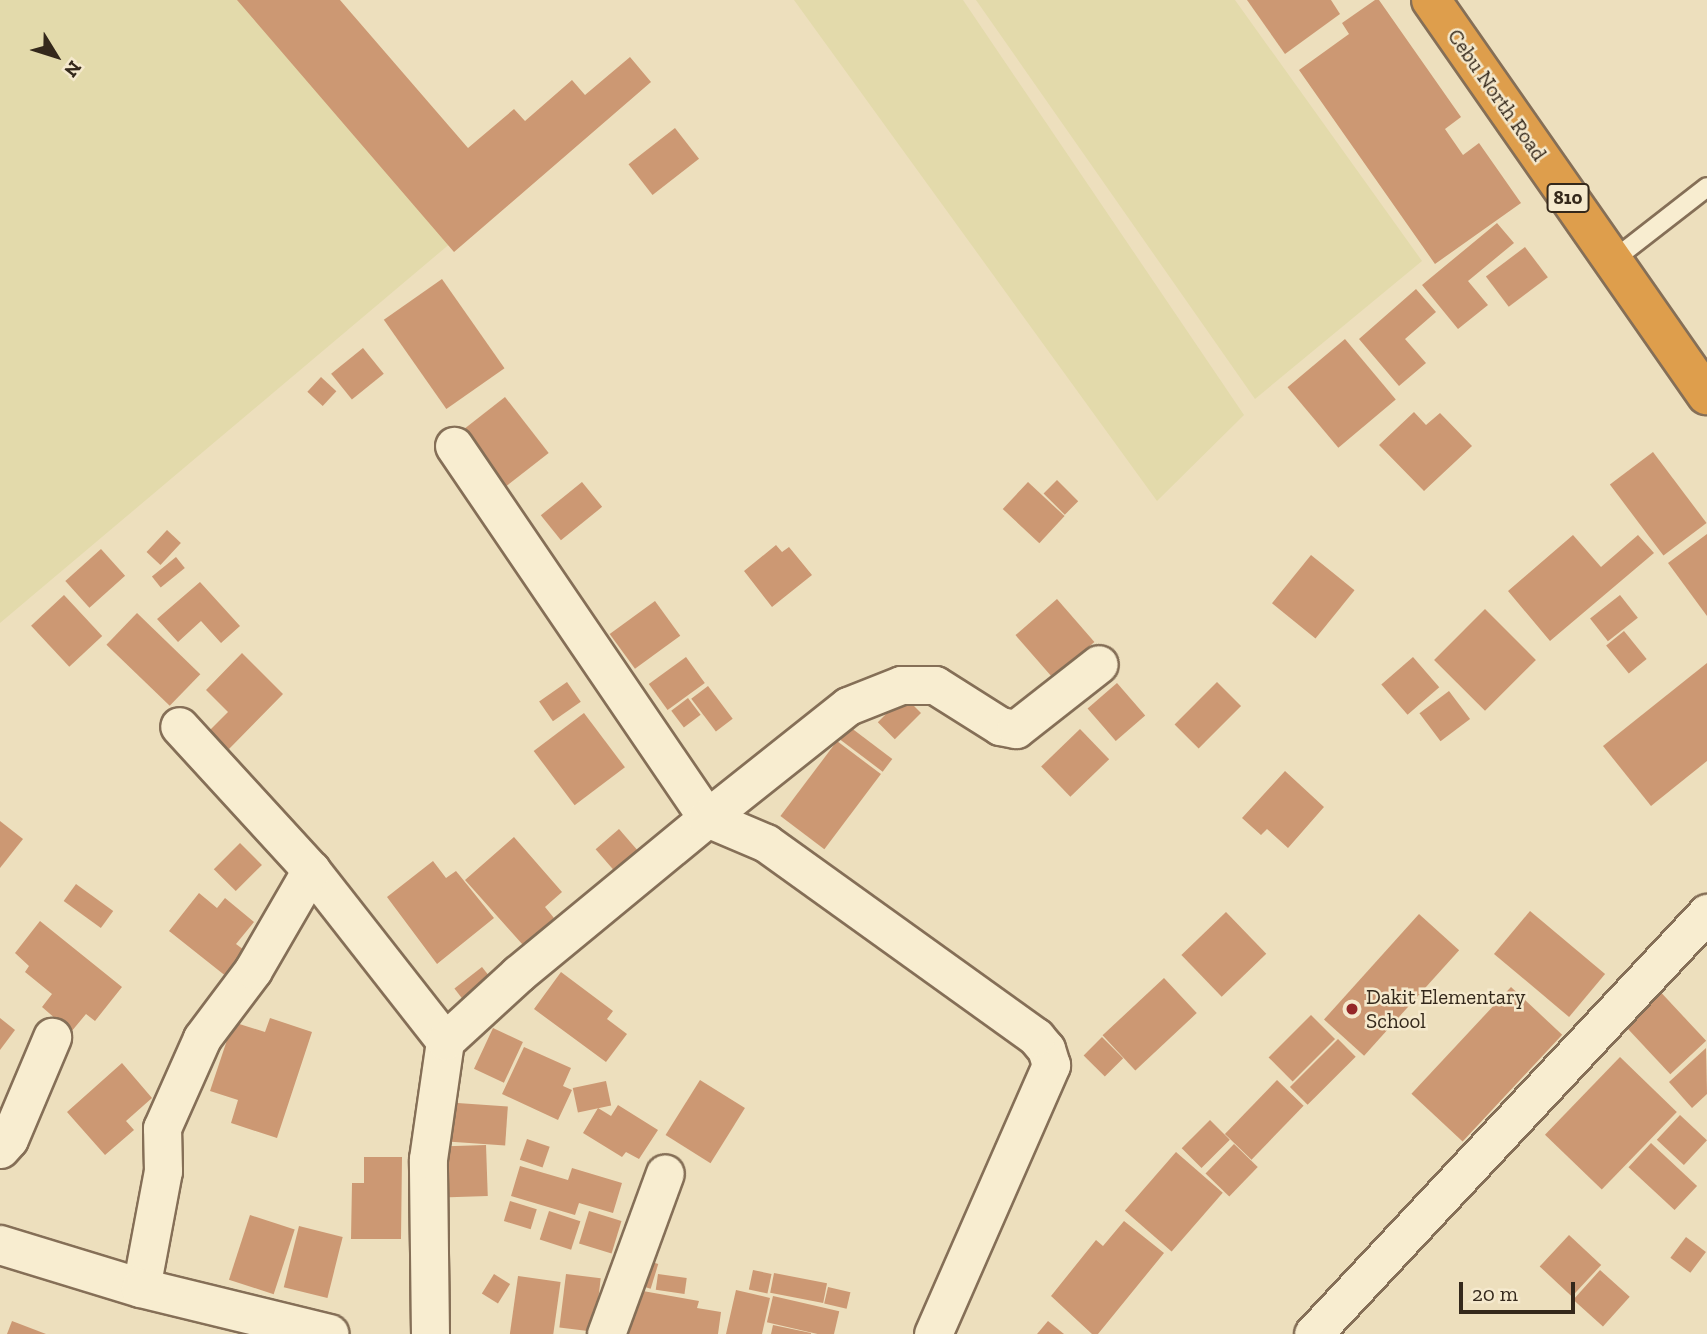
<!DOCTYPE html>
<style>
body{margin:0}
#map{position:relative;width:1707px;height:1334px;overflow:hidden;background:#eddfbd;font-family:"Zilla Slab",serif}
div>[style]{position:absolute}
.farmland>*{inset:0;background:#e3daab}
.building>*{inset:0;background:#cc9873;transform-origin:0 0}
.roads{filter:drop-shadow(2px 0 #856f57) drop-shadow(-2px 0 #856f57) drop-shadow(0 2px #856f57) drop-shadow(0 -2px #856f57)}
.lane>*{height:18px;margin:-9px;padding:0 9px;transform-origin:9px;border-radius:9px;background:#f8edd0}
.street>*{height:37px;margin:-18.5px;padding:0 18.5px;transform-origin:18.5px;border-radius:18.5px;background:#f8edd0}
.secondary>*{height:38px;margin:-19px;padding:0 19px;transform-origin:19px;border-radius:19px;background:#f8edd0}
.highway>*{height:38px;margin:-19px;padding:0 19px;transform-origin:19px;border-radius:19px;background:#de9e4c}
.dots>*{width:19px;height:19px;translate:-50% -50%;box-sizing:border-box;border:4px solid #f5e9cd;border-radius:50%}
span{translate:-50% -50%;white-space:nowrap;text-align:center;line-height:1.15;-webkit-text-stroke:5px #f5e9cd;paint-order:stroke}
.shield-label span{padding:2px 5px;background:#f5e9cd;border:2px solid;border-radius:5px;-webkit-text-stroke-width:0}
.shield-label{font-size:19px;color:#34281b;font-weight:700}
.street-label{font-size:21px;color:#34281b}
.poi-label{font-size:21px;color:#34281b}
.left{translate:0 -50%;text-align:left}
.north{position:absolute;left:21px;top:21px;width:70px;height:70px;-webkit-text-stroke:5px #f5e9cd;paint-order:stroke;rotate:128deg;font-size:19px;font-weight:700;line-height:28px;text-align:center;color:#34281b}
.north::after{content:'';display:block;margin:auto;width:24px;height:32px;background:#34281b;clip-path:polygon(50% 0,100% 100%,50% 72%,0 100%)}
.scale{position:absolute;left:1459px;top:1282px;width:116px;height:32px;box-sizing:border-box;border:4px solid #34281b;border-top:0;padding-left:9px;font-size:21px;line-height:24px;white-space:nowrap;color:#34281b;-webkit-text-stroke:5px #f5e9cd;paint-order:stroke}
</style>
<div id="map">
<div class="farmland">
<i style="clip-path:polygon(0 0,242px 0,452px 242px,0 623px)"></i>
<i style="clip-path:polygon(794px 0,963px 0,1244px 415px,1157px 501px)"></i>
<i style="clip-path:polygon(976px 0,1235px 0,1422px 261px,1255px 399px)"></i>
</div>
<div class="building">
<i style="clip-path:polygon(237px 0,340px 0,468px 148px,514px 109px,525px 121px,572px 80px,585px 95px,630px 57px,651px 82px,454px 252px)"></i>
<i style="clip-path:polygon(1247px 0,1331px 0,1340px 14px,1285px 54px)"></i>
<i style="clip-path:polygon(1375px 0,1379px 0,1461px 117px,1445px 129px,1463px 155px,1479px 143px,1521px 203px,1435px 264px,1299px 70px,1349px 34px,1342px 23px)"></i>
<i style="left:675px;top:128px;width:39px;height:59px;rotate:52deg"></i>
<i style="clip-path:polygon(1497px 223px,1514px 243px,1468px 281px,1488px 305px,1458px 329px,1422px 285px)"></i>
<i style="left:1525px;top:247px;width:38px;height:49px;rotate:53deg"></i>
<i style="left:442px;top:279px;width:109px;height:71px;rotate:55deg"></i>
<i style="clip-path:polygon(1416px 289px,1436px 312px,1405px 339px,1426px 363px,1399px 386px,1359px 339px)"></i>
<i style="left:1345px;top:339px;width:79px;height:75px;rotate:50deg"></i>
<i style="left:363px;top:348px;width:33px;height:41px;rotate:51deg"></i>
<i style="left:321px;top:377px;width:21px;height:20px;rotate:43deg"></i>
<i style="left:505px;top:397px;width:71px;height:60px;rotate:52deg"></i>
<i style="clip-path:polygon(1414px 412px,1426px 425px,1440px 413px,1472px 446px,1424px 491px,1379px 445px)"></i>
<i style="left:1653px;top:452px;width:89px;height:54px;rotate:53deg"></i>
<i style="left:1057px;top:480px;width:30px;height:19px;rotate:45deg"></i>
<i style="left:582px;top:482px;width:32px;height:53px;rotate:51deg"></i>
<i style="left:1028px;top:482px;width:50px;height:37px;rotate:43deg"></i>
<i style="left:167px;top:530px;width:19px;height:30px;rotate:43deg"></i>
<i style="clip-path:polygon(1707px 534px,1707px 616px,1668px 563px)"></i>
<i style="clip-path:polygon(1573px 535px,1601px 567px,1638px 535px,1654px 553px,1550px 641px,1508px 591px)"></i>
<i style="clip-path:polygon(776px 545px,782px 552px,789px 547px,812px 575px,772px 607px,744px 571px)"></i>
<i style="left:101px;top:549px;width:36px;height:48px;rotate:48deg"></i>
<i style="left:1311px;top:555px;width:56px;height:62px;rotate:39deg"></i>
<i style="left:176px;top:557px;width:14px;height:31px;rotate:51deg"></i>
<i style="clip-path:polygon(200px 582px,240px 626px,221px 643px,201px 621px,178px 642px,157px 619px)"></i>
<i style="left:64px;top:595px;width:56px;height:45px;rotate:47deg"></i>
<i style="left:1620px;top:595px;width:29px;height:38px;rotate:52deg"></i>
<i style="left:1057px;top:599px;width:57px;height:55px;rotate:49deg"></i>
<i style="left:655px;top:601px;width:43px;height:56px;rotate:54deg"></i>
<i style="left:1485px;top:609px;width:72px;height:72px;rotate:45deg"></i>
<i style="left:137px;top:613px;width:88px;height:44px;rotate:44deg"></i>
<i style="left:1624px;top:631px;width:36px;height:23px;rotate:51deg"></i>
<i style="clip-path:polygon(242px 653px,283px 694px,229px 749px,209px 731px,228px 712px,206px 690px)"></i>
<i style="left:686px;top:657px;width:32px;height:46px;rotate:54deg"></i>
<i style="left:1413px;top:657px;width:40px;height:42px;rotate:49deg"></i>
<i style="clip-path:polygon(1707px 663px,1707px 761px,1651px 806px,1603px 746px)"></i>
<i style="left:567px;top:682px;width:24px;height:34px;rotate:55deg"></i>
<i style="left:1217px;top:682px;width:34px;height:60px;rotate:45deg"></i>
<i style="left:1117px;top:683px;width:43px;height:39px;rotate:49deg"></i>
<i style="left:708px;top:686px;width:41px;height:21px;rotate:53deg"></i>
<i style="left:1449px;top:691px;width:35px;height:37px;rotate:53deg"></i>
<i style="left:904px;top:696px;width:24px;height:37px;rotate:45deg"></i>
<i style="left:688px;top:698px;width:21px;height:21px;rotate:53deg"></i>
<i style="left:584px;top:713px;width:68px;height:63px;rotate:53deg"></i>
<i style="left:850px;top:727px;width:53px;height:16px;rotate:37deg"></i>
<i style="left:1080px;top:729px;width:42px;height:54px;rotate:46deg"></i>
<i style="left:837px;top:741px;width:55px;height:94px;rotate:37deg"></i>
<i style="clip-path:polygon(1285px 771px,1324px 807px,1288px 848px,1267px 829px,1261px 835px,1242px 818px)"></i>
<i style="clip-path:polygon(0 821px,23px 839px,0 868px)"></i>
<i style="left:619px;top:829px;width:38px;height:31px;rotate:49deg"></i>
<i style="clip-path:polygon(514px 837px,562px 892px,545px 907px,554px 918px,523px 945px,465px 880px)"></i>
<i style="left:240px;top:843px;width:31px;height:37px;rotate:45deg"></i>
<i style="clip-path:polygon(433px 861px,446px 878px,456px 871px,494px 918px,437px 964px,387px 897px)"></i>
<i style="left:76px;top:884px;width:46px;height:21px;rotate:36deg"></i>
<i style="clip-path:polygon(199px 893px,217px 908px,225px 898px,254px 922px,236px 944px,252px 956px,232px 981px,169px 931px)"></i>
<i style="left:1530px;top:911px;width:98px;height:56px;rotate:40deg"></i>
<i style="left:1226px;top:912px;width:58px;height:62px;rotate:46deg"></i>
<i style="left:1419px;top:914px;width:54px;height:142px;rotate:42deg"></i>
<i style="clip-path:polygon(40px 921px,122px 987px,95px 1021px,86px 1014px,71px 1032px,42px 1007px,52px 994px,25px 972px,29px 966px,15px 953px)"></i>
<i style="left:482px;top:967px;width:16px;height:35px;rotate:52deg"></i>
<i style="clip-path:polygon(561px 972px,613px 1011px,607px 1019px,627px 1034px,606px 1062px,534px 1009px)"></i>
<i style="left:1164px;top:978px;width:48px;height:84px;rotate:47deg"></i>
<i style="left:1655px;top:986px;width:75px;height:49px;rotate:47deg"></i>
<i style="left:1511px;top:987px;width:70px;height:146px;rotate:43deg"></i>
<i style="left:1311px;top:1015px;width:34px;height:60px;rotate:45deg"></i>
<i style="clip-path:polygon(0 1018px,15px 1030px,0 1050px)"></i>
<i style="clip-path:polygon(270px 1018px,312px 1032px,277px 1138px,231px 1123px,238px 1100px,210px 1091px,233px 1022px,265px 1032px)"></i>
<i style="left:493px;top:1028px;width:33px;height:45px;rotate:25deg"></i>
<i style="left:1102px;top:1037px;width:30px;height:26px;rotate:45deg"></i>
<i style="left:1338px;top:1039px;width:25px;height:68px;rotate:45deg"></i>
<i style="clip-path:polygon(524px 1047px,571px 1068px,563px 1086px,572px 1090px,558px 1120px,502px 1094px)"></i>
<i style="clip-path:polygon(1706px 1048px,1707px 1094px,1692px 1108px,1669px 1082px)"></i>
<i style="left:1620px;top:1057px;width:79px;height:108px;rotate:44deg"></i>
<i style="clip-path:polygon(122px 1063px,152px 1098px,126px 1121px,134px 1130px,105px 1155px,67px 1112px)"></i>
<i style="left:700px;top:1080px;width:53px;height:65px;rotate:32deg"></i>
<i style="left:1277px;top:1080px;width:37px;height:75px;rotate:44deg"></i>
<i style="left:606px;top:1081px;width:25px;height:34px;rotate:78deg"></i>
<i style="left:443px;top:1102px;width:65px;height:39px;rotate:4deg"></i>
<i style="clip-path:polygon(618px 1105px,658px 1130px,639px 1159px,626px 1152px,622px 1157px,583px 1133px,598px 1108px,611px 1116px)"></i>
<i style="left:1680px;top:1115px;width:37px;height:34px;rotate:43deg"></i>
<i style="left:1210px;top:1120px;width:28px;height:40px;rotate:45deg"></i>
<i style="left:527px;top:1139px;width:24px;height:22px;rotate:19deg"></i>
<i style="left:1651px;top:1143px;width:63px;height:33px;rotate:43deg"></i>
<i style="left:1234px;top:1144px;width:33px;height:41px;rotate:44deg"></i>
<i style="left:486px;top:1145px;width:51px;height:46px;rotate:88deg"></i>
<i style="left:1176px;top:1152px;width:62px;height:78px;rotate:41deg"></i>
<i style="clip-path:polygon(364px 1157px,402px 1157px,401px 1239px,351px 1239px,352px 1183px,364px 1183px)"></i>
<i style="clip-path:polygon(520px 1166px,568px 1180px,572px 1168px,622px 1183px,613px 1213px,579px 1203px,575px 1215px,511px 1196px)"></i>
<i style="left:510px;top:1201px;width:28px;height:21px;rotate:17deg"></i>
<i style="left:549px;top:1211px;width:33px;height:30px;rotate:18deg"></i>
<i style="left:589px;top:1211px;width:34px;height:34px;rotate:17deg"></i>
<i style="left:250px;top:1215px;width:47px;height:68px;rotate:18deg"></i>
<i style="clip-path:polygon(1124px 1221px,1164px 1253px,1098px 1334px,1092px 1334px,1051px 1296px,1096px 1240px,1103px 1246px)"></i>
<i style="left:299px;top:1226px;width:45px;height:63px;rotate:14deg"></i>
<i style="left:1569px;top:1235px;width:44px;height:43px;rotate:43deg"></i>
<i style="left:1686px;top:1237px;width:25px;height:26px;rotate:37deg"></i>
<i style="left:642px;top:1259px;width:17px;height:26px;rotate:17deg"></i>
<i style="left:753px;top:1270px;width:19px;height:20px;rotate:12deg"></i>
<i style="left:1600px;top:1270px;width:40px;height:40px;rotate:42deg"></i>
<i style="left:774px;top:1273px;width:54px;height:20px;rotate:11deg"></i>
<i style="left:494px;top:1274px;width:19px;height:23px;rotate:32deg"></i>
<i style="left:566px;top:1274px;width:35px;height:54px;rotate:7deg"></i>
<i style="left:658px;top:1274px;width:29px;height:16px;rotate:8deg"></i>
<i style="left:518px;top:1276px;width:43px;height:59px;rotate:8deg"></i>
<i style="left:828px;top:1287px;width:23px;height:17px;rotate:13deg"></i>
<i style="clip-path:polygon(626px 1288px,699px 1301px,697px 1308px,721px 1312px,718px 1334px,618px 1334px)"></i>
<i style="clip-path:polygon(736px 1290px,770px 1298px,762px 1334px,726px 1334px)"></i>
<i style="left:773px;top:1296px;width:68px;height:27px;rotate:13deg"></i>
<i style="clip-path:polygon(12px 1321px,46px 1334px,7px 1334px)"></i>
<i style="clip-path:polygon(1048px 1321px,1064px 1334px,1037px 1334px)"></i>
<i style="clip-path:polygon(773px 1325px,811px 1333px,811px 1334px,771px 1334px)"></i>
</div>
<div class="roads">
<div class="lane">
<i style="left:1612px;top:261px;width:120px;rotate:-37.9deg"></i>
</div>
<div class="street">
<i style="left:311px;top:870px;width:217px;rotate:51.9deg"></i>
<i style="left:0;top:1149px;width:13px;rotate:-48deg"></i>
<i style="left:9px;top:1139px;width:111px;rotate:-67.1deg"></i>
<i style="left:141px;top:1288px;width:119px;rotate:-79.4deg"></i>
<i style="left:163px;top:1171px;width:43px;rotate:-91.3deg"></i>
<i style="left:162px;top:1128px;width:98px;rotate:-66deg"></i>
<i style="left:202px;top:1038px;width:85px;rotate:-53.1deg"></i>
<i style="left:253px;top:970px;width:116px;rotate:-59.9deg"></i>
<i style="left:311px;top:870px;width:195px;rotate:-132.5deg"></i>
<i style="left:430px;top:1334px;width:175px;rotate:-90.7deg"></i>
<i style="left:428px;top:1159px;width:119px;rotate:-81.8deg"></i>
<i style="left:445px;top:1041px;width:99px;rotate:-42.5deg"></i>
<i style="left:518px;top:974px;width:245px;rotate:-39.5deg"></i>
<i style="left:707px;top:818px;width:450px;rotate:-124.2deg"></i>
<i style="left:606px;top:1334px;width:171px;rotate:-69.9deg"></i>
<i style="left:933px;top:1334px;width:294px;rotate:-66.3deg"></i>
<i style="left:1051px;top:1065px;width:17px;rotate:-107deg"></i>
<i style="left:1046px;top:1049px;width:16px;rotate:-130deg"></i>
<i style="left:1036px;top:1037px;width:332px;rotate:-144.3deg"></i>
<i style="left:766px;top:843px;width:64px;rotate:-157deg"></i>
<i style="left:707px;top:818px;width:180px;rotate:-38.5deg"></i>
<i style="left:848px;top:706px;width:57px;rotate:-21.6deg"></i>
<i style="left:901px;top:685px;width:34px"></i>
<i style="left:935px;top:685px;width:77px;rotate:32.2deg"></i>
<i style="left:1000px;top:726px;width:16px;rotate:11deg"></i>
<i style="left:1016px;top:729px;width:105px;rotate:-38.1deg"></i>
<i style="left:1313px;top:1334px;width:577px;rotate:-46.9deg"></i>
</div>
<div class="secondary">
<i style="left:0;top:1245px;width:147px;rotate:17deg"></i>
<i style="left:141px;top:1288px;width:194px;rotate:13.7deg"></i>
</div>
<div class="highway">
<i style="left:1431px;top:0;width:482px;rotate:55.1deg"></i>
</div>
</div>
<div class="dots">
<i style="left:1352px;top:1009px;background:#942728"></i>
</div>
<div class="shield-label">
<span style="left:1568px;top:198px">810</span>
</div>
<div class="street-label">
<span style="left:1497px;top:95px;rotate:55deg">Cebu North Road</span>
</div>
<div class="poi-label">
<span class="left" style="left:1366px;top:1009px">Dakit Elementary<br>School</span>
</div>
<div class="north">N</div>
<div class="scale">20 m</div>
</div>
